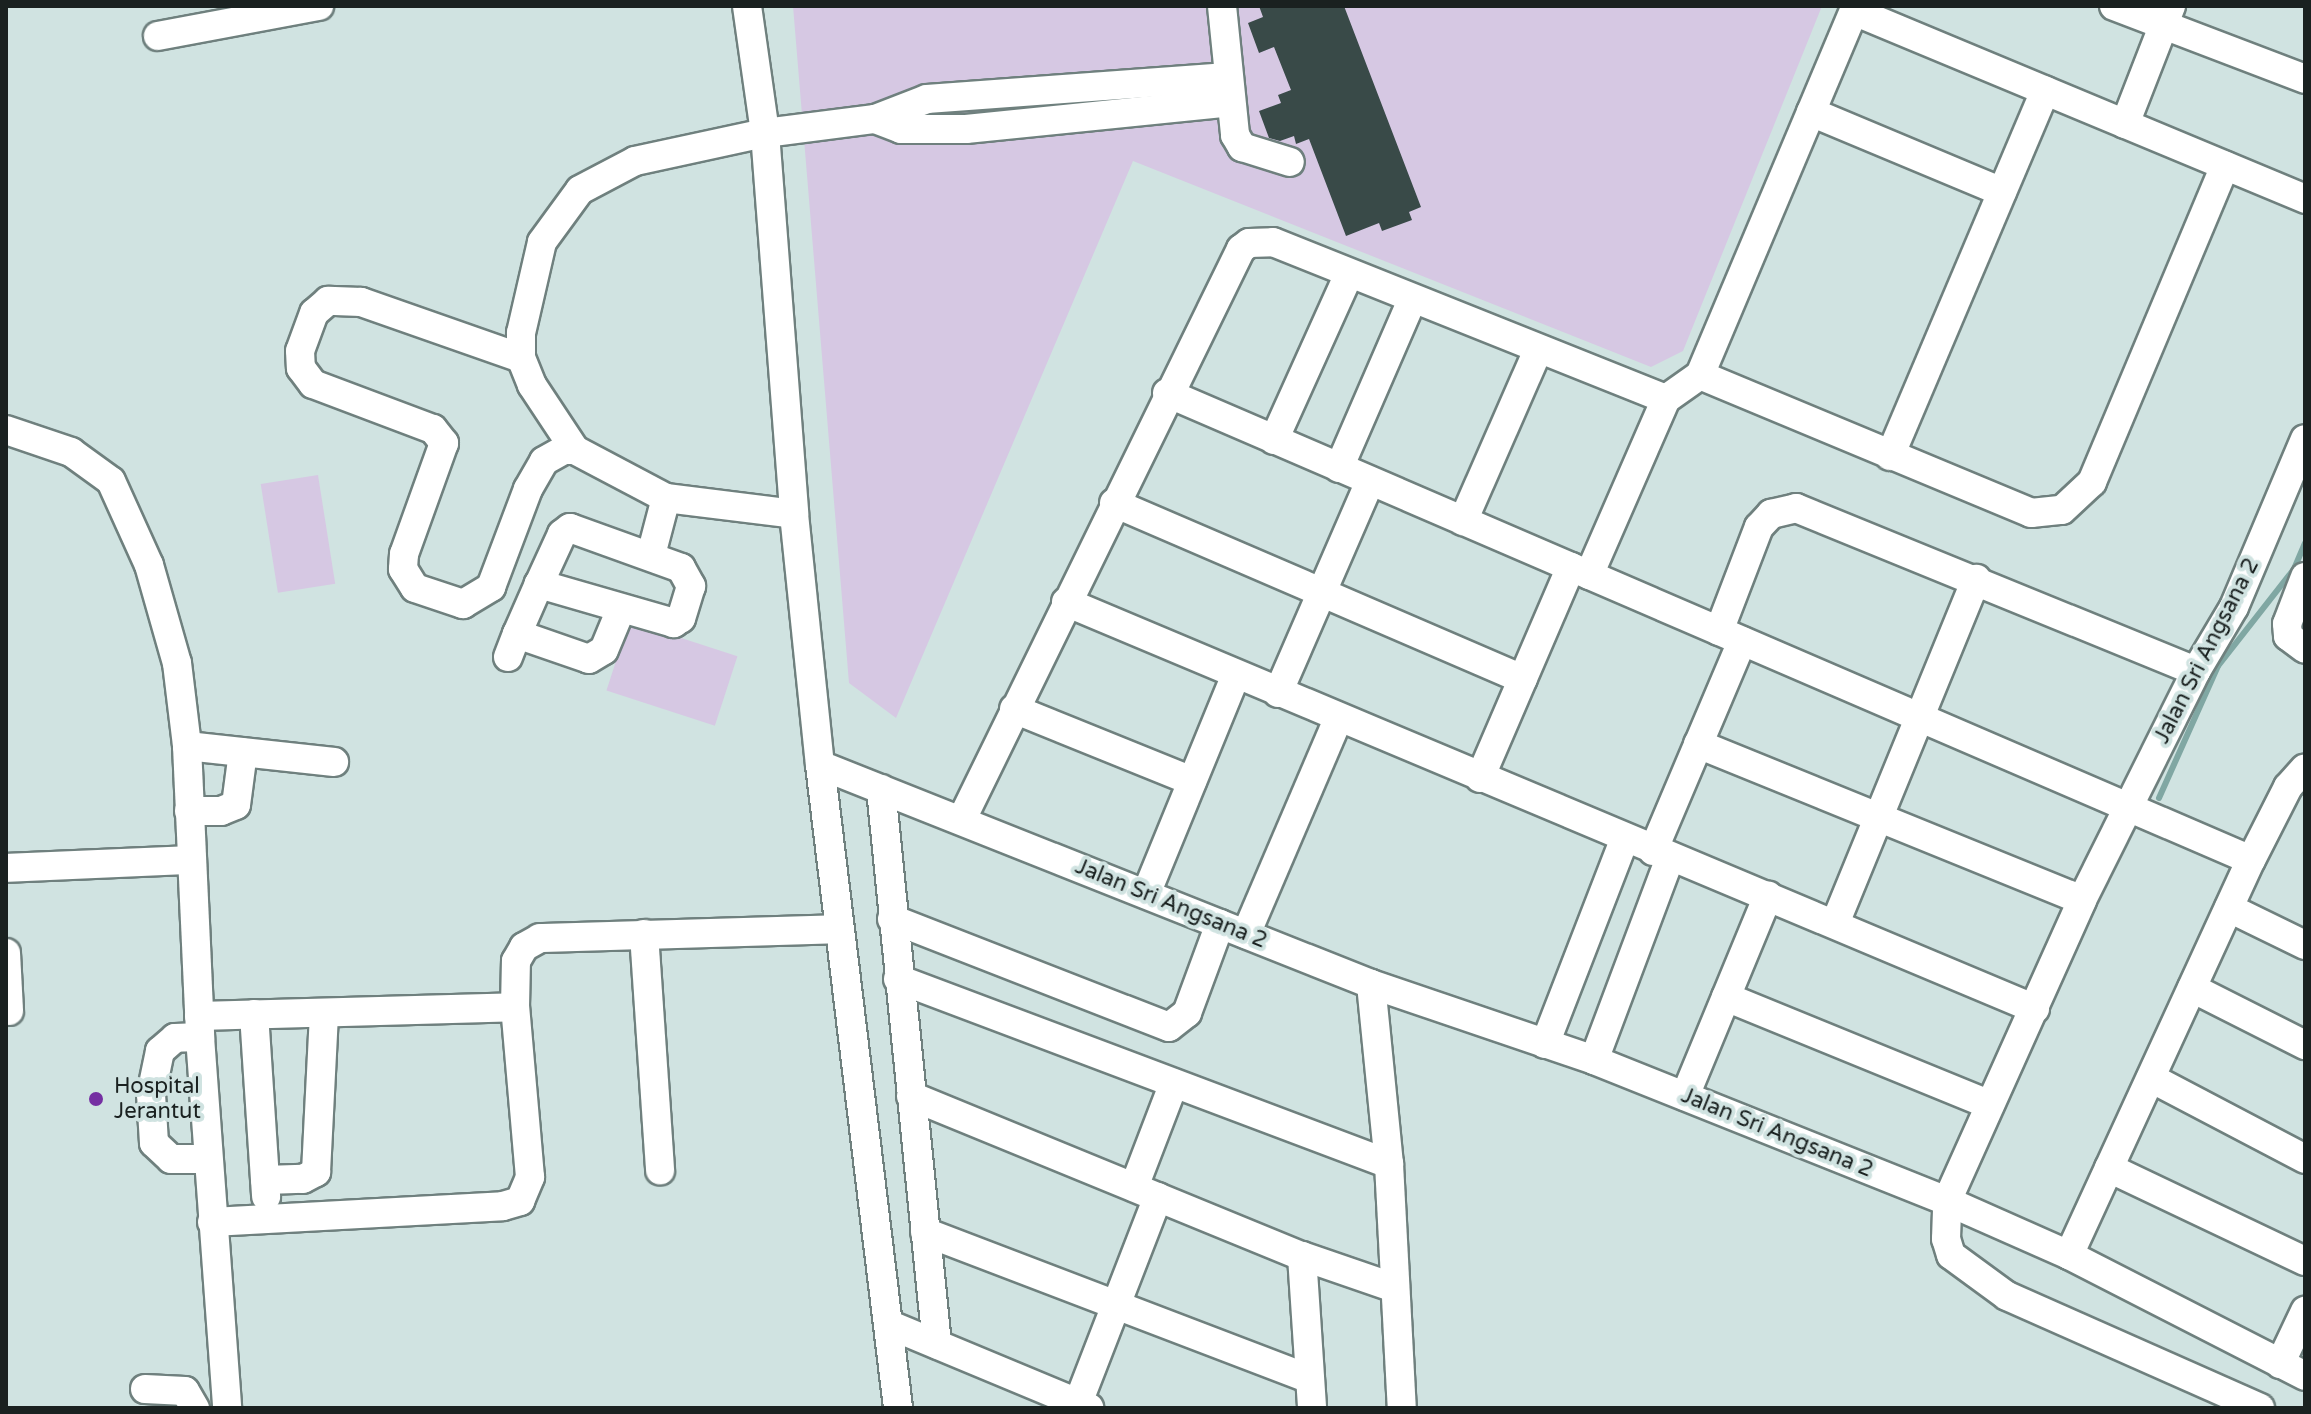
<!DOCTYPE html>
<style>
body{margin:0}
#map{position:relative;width:2311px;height:1414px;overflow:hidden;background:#d0e3e1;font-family:"Varela Round",sans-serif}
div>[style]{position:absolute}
.green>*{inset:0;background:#d6c8e3;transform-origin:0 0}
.stream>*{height:6px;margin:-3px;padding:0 3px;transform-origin:3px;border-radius:3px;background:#80a7a3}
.building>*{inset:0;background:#394a48}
.roads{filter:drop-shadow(2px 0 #6f807e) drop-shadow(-2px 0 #6f807e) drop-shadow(0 2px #6f807e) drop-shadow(0 -2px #6f807e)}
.minor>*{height:28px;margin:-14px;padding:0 14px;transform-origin:14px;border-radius:14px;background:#fff}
.dots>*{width:22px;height:22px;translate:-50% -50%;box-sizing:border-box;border:4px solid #d0e3e1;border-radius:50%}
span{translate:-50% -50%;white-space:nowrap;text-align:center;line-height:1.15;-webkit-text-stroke:8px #d0e3e1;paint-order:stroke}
.street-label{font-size:22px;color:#1a2120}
.poi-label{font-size:22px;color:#1a2120}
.left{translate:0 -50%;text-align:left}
.frame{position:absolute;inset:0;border:8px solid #1a2120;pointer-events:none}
</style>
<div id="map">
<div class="green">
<i style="clip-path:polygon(793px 6px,1822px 6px,1683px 351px,1651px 367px,1133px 161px,896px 718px,849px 683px)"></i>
<i style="left:318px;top:475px;width:110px;height:58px;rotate:81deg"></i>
<i style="left:629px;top:621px;width:114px;height:73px;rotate:18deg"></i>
</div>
<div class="stream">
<i style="left:2159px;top:798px;width:145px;rotate:-65.9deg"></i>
<i style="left:2218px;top:666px;width:123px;rotate:-51.9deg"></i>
<i style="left:2294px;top:569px;width:28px;rotate:-67deg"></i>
</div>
<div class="building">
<i style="clip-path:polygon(1259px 6px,1344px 6px,1421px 207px,1409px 212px,1412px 220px,1382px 231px,1379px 223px,1346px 236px,1309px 139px,1296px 144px,1294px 136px,1280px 141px,1269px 138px,1259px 111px,1281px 103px,1278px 95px,1291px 90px,1274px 47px,1259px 53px,1248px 23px,1263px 17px)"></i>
</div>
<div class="roads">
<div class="minor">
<i style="left:747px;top:6px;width:128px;rotate:81.9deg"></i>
<i style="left:765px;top:133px;width:382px;rotate:85.6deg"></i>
<i style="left:794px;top:514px;width:252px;rotate:84.1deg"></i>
<i style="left:820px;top:765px;width:648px;rotate:83.08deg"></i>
<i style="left:1222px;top:6px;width:130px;rotate:84.2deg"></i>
<i style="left:1235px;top:135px;width:14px;rotate:60deg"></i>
<i style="left:1242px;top:147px;width:50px;rotate:17.4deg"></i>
<i style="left:2114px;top:6px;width:204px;rotate:20.9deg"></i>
<i style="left:1854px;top:11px;width:489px;rotate:22.6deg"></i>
<i style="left:158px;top:36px;width:164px;rotate:-10.6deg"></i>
<i style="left:1811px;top:112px;width:207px;rotate:22.7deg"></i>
<i style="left:875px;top:119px;width:28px;rotate:21deg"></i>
<i style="left:901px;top:129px;width:65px"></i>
<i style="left:966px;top:129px;width:265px;rotate:-5.8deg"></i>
<i style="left:2125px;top:124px;width:127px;rotate:-68.7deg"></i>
<i style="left:521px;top:358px;width:170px;rotate:-160.7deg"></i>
<i style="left:361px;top:302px;width:33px;rotate:-178deg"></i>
<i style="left:328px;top:301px;width:18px;rotate:139deg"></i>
<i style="left:314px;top:313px;width:40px;rotate:110.2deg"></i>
<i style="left:300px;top:351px;width:17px;rotate:87deg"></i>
<i style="left:301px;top:368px;width:20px;rotate:53deg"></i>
<i style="left:313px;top:384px;width:128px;rotate:20.6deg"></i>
<i style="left:433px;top:429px;width:18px;rotate:52deg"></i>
<i style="left:444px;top:443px;width:118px;rotate:109.8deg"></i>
<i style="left:404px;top:554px;width:15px;rotate:94deg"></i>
<i style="left:403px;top:569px;width:22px;rotate:58deg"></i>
<i style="left:415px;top:588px;width:51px;rotate:18.4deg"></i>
<i style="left:463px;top:604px;width:33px;rotate:-31deg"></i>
<i style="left:491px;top:587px;width:105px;rotate:-69.3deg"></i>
<i style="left:528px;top:489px;width:32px;rotate:-60deg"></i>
<i style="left:544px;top:461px;width:23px;rotate:-29deg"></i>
<i style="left:564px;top:450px;width:11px"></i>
<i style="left:575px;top:450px;width:103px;rotate:27.8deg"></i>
<i style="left:666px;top:498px;width:129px;rotate:7.1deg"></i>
<i style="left:1700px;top:375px;width:359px;rotate:22.6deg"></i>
<i style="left:2031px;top:513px;width:31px;rotate:-6deg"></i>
<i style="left:2062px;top:510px;width:41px;rotate:-43deg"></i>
<i style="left:2092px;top:482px;width:343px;rotate:-67.2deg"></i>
<i style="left:1167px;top:393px;width:1180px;rotate:23.31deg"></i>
<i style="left:6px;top:430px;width:69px;rotate:18.7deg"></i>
<i style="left:71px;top:452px;width:49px;rotate:35.9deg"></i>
<i style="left:111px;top:481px;width:92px;rotate:65.7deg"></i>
<i style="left:149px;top:565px;width:102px;rotate:74.1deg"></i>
<i style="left:177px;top:663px;width:84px;rotate:83.1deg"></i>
<i style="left:187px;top:746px;width:291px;rotate:87.4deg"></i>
<i style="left:200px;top:1037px;width:372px;rotate:85.8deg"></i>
<i style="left:1274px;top:440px;width:182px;rotate:-65.7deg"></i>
<i style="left:575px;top:450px;width:78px;rotate:-123.5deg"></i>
<i style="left:532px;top:385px;width:29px;rotate:-112deg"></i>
<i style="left:521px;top:358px;width:25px;rotate:-90deg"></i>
<i style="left:521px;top:333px;width:93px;rotate:-77deg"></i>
<i style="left:542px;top:242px;width:64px;rotate:-53.8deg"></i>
<i style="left:580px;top:190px;width:62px;rotate:-27.8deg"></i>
<i style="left:635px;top:161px;width:133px;rotate:-12.2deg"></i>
<i style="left:765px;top:133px;width:111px;rotate:-7.3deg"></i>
<i style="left:875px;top:119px;width:56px;rotate:-21deg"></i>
<i style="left:927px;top:99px;width:301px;rotate:-4.2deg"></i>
<i style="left:1890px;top:456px;width:397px;rotate:-67deg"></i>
<i style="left:1339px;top:468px;width:183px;rotate:-66.5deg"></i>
<i style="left:1114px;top:503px;width:445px;rotate:23.3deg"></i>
<i style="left:1463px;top:521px;width:187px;rotate:-66.3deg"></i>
<i style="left:651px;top:555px;width:59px;rotate:-75.3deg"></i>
<i style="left:1589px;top:575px;width:192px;rotate:-66.4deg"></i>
<i style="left:2305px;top:577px;width:50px;rotate:111deg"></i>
<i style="left:2287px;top:624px;width:12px;rotate:85deg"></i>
<i style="left:2288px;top:636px;width:21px;rotate:37deg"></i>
<i style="left:1066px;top:602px;width:1051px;rotate:22.78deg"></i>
<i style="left:1719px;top:631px;width:111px;rotate:-69deg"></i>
<i style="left:1759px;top:527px;width:18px;rotate:-47deg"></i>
<i style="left:1771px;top:514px;width:26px;rotate:-13deg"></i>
<i style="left:1796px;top:508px;width:432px;rotate:22.2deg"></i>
<i style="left:517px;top:634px;width:76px;rotate:19.1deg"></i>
<i style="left:589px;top:659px;width:17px;rotate:-31deg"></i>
<i style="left:604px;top:650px;width:44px;rotate:-67.5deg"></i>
<i style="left:508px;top:657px;width:25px;rotate:-69deg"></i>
<i style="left:517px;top:634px;width:55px;rotate:-66.3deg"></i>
<i style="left:539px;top:584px;width:55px;rotate:-65.3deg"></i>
<i style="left:562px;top:534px;width:10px;rotate:-37deg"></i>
<i style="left:570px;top:528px;width:118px;rotate:19.8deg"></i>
<i style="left:681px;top:568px;width:21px;rotate:61deg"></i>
<i style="left:691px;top:586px;width:34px;rotate:107deg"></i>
<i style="left:681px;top:618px;width:9px;rotate:144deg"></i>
<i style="left:674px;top:623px;width:141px;rotate:-163.9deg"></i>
<i style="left:1278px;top:693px;width:231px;rotate:-66.5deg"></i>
<i style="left:1014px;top:709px;width:192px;rotate:22deg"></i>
<i style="left:1698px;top:744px;width:414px;rotate:22.1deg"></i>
<i style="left:187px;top:746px;width:148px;rotate:6.2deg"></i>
<i style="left:820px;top:765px;width:593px;rotate:21.68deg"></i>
<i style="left:1371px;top:984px;width:236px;rotate:18.8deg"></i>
<i style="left:1594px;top:1060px;width:380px;rotate:21.8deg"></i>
<i style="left:1947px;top:1201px;width:133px;rotate:23.9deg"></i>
<i style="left:2069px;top:1255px;width:265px;rotate:27.1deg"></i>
<i style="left:1480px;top:778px;width:230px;rotate:-66.7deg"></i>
<i style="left:881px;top:789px;width:558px;rotate:84.24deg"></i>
<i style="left:189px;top:811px;width:32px"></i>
<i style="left:221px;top:811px;width:16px;rotate:-22deg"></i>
<i style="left:236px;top:805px;width:53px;rotate:-82.5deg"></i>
<i style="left:962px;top:819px;width:635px;rotate:-63.92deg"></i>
<i style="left:1241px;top:249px;width:10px;rotate:-37deg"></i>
<i style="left:1249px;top:243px;width:24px;rotate:-2deg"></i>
<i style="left:1273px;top:242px;width:423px;rotate:21.8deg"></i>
<i style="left:1666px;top:399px;width:42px;rotate:-35.2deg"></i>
<i style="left:1700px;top:375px;width:401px;rotate:-67.1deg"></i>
<i style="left:1653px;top:851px;width:228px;rotate:-67deg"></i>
<i style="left:6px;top:868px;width:184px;rotate:-2.5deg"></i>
<i style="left:1146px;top:894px;width:237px;rotate:-67.7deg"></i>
<i style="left:2229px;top:908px;width:85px;rotate:26deg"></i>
<i style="left:892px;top:919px;width:297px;rotate:21.3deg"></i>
<i style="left:1169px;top:1027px;width:23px;rotate:-38deg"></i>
<i style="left:1187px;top:1013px;width:95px;rotate:-69.7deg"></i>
<i style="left:1836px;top:921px;width:370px;rotate:-67.7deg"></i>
<i style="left:644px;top:934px;width:237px;rotate:86.1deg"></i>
<i style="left:1246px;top:934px;width:234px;rotate:-66.8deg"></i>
<i style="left:6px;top:953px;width:58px;rotate:87deg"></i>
<i style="left:898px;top:979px;width:525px;rotate:20.65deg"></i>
<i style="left:1371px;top:984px;width:181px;rotate:84.3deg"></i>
<i style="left:1389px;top:1164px;width:244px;rotate:87deg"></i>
<i style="left:2192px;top:988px;width:127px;rotate:26.8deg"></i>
<i style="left:1726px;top:997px;width:285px;rotate:22.2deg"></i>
<i style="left:254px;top:1014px;width:183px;rotate:86.2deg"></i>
<i style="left:199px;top:1016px;width:316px;rotate:-1.6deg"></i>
<i style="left:200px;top:1037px;width:25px;rotate:178deg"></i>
<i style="left:175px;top:1038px;width:20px;rotate:139deg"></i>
<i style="left:160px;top:1051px;width:44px;rotate:101.8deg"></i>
<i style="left:151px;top:1094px;width:49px;rotate:86.5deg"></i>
<i style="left:154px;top:1143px;width:23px;rotate:43deg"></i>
<i style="left:171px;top:1159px;width:37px"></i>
<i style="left:1545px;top:1044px;width:221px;rotate:-68.8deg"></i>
<i style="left:1594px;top:1060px;width:216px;rotate:-69.4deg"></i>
<i style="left:2151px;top:1078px;width:174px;rotate:27.7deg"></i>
<i style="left:911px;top:1096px;width:422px;rotate:22.3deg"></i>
<i style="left:1302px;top:1256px;width:95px;rotate:19deg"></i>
<i style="left:1685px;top:1096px;width:217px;rotate:-67.5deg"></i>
<i style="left:2109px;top:1168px;width:217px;rotate:25.4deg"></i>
<i style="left:265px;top:1180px;width:38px;rotate:-2deg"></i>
<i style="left:303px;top:1179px;width:15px;rotate:-28deg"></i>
<i style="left:316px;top:1172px;width:159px;rotate:-87.1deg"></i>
<i style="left:1134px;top:1187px;width:111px;rotate:-69deg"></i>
<i style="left:212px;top:1222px;width:291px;rotate:-3.1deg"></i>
<i style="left:503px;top:1206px;width:18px;rotate:-16deg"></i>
<i style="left:520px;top:1201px;width:26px;rotate:-67deg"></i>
<i style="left:530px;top:1177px;width:171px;rotate:-95deg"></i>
<i style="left:515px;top:1007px;width:46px;rotate:-88.8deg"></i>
<i style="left:516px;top:961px;width:16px;rotate:-60deg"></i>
<i style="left:524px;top:947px;width:18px;rotate:-29deg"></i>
<i style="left:540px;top:938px;width:299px;rotate:-1.7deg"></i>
<i style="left:925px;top:1232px;width:412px;rotate:20.9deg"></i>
<i style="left:2069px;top:1255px;width:435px;rotate:-65.3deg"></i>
<i style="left:2251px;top:860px;width:82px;rotate:-63.1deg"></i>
<i style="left:2288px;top:787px;width:25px;rotate:-48deg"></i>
<i style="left:1302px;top:1256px;width:152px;rotate:86.2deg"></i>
<i style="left:890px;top:1325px;width:216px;rotate:22.6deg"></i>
<i style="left:2280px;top:1364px;width:59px;rotate:-64.7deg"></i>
<i style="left:145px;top:1389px;width:40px;rotate:2.9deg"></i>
<i style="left:185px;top:1391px;width:20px;rotate:60deg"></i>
<i style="left:1078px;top:1403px;width:221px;rotate:-68.8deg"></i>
<i style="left:2260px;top:1408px;width:277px;rotate:-156.1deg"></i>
<i style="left:2007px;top:1296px;width:69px;rotate:-143.8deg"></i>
<i style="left:1951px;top:1255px;width:17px;rotate:-107deg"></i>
<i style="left:1946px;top:1239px;width:38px;rotate:-88deg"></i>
<i style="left:1947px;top:1201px;width:330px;rotate:-65.8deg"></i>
<i style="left:2082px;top:900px;width:256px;rotate:-63.5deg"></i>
<i style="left:2196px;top:671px;width:74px;rotate:-59.3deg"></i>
<i style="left:2234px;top:607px;width:182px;rotate:-67.1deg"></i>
</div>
</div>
<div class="dots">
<i style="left:96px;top:1099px;background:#752fa2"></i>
</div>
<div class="street-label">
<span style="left:2207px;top:651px;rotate:-63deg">Jalan Sri Angsana 2</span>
<span style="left:1171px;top:904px;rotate:22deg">Jalan Sri Angsana 2</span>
<span style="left:1777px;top:1133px;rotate:22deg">Jalan Sri Angsana 2</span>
</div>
<div class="poi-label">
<span class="left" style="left:114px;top:1099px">Hospital<br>Jerantut</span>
</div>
<div class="frame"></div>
</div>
